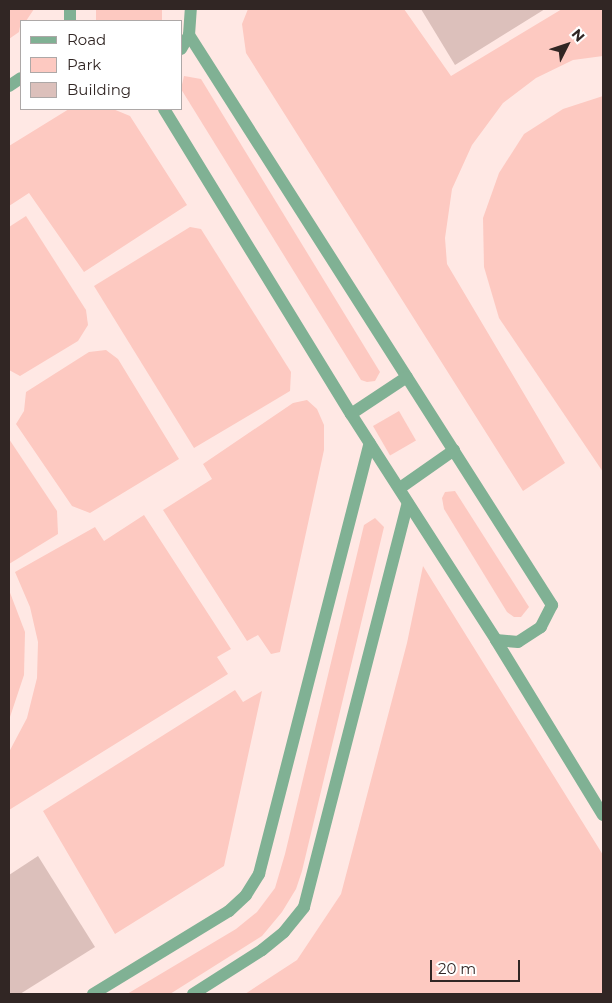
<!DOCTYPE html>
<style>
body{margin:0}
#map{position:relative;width:612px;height:1003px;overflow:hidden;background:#fbf5f4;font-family:Montserrat,sans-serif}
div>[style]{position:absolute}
.built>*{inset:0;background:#ffe8e4}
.green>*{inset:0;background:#fdc9c1;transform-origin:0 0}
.building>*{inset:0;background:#dcc0bb}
.minor>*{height:12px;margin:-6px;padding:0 6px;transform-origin:6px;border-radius:6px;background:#80b194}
span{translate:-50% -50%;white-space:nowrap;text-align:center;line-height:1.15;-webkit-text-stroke:4px #fff;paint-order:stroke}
.frame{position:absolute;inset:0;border:10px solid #312624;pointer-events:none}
.legend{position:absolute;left:20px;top:20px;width:162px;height:90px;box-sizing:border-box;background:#fff;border:1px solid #ada8a7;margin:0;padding:6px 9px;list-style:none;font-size:15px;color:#312624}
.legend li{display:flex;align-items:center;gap:10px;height:25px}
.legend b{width:25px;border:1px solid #ada8a7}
.north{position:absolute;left:542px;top:20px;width:50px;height:50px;-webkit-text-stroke:4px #fff;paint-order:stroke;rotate:49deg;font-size:14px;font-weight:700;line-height:20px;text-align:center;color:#312624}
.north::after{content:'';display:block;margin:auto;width:18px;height:22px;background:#312624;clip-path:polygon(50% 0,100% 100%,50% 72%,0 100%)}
.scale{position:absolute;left:430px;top:960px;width:90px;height:22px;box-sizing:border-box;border:2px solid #312624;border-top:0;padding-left:6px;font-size:15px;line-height:18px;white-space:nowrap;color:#312624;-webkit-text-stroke:4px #fff;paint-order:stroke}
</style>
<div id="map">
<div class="built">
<i style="clip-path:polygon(evenodd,9px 9px,603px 9px,603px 994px,9px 994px,9px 9px,21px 21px,181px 21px,181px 109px,21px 109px,21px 21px)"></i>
</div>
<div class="green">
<i style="clip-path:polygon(9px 9px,34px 9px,26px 21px,21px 21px,19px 32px,9px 39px)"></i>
<i style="left:96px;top:9px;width:66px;height:12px"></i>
<i style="clip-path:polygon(248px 9px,404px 9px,451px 76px,562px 9px,603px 9px,603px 56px,573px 60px,536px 78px,503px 103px,472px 145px,452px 189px,445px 238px,447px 264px,565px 463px,523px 491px,246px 53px,242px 24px)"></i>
<i style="clip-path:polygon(184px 76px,201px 79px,380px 372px,375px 381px,367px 382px,361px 380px,181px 89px)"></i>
<i style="clip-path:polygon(603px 96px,603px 472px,499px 318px,484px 267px,483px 218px,499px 173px,524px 134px,563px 109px)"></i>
<i style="clip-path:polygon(69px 109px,113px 109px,130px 116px,187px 205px,84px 272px,29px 193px,9px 206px,9px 146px)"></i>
<i style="clip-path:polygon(26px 216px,86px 310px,88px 325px,78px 341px,20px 376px,9px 370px,9px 227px)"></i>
<i style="clip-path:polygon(190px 227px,201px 229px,291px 372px,290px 391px,194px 448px,94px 286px)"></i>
<i style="clip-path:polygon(106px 350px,118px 359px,179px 459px,90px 513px,72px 506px,16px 424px,24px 411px,26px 392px,89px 352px)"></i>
<i style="clip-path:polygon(307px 400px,317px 409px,324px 425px,324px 450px,280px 652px,271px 654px,258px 635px,247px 641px,163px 510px,212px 479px,203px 464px,293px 403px)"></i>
<i style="left:399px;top:411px;width:34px;height:30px;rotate:60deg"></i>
<i style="clip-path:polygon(9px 439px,57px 511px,58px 534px,9px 564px)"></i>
<i style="clip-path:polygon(455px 491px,529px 607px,521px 617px,514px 617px,507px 612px,444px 509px,442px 498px,445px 492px)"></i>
<i style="clip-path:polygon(144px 515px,231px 649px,217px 657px,228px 674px,9px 810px,9px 752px,27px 718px,37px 678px,38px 642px,30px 607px,15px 572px,95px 527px,104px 541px)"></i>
<i style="clip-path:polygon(375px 518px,384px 527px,302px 871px,296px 889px,282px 912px,262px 936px,170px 994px,127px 994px,236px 929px,257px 912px,275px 888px,285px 854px,364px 525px)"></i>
<i style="clip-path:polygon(423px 566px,603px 855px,603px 994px,245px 994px,297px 960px,341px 894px,407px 643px)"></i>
<i style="clip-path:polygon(9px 590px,25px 632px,24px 675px,9px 720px)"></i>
<i style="clip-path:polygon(235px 690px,243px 702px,262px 691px,224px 866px,115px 934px,43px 811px)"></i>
</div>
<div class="building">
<i style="clip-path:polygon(421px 9px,545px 9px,455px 65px)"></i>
<i style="clip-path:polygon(38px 856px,95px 947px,20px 994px,9px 994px,9px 875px)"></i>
</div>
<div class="minor">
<i style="left:70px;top:21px;width:12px;rotate:-90deg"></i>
<i style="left:189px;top:35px;width:676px;rotate:57.51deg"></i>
<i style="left:552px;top:605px;width:25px;rotate:117deg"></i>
<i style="left:541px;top:627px;width:27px;rotate:147deg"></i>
<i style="left:518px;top:642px;width:22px;rotate:-175deg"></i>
<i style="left:181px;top:49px;width:16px;rotate:-60deg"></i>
<i style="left:189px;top:35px;width:26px;rotate:-86deg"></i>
<i style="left:9px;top:86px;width:14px;rotate:-34deg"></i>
<i style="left:164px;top:109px;width:358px;rotate:58.5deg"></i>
<i style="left:351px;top:414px;width:269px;rotate:57.3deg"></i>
<i style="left:496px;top:640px;width:205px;rotate:58.6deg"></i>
<i style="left:351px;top:414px;width:67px;rotate:-33.5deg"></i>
<i style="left:400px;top:488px;width:66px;rotate:-35.1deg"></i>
<i style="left:93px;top:994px;width:159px;rotate:-31.4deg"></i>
<i style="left:229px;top:911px;width:23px;rotate:-43deg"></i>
<i style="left:246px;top:895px;width:25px;rotate:-58deg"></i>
<i style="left:259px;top:874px;width:445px;rotate:-75.6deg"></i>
<i style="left:193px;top:994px;width:82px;rotate:-32.5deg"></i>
<i style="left:262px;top:950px;width:28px;rotate:-39deg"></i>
<i style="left:284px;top:932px;width:32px;rotate:-51deg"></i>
<i style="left:304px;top:907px;width:417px;rotate:-75.6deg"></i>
</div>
<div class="frame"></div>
<ul class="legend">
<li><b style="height:6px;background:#80b194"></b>Road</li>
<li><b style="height:14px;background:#fdc9c1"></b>Park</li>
<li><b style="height:14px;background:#dcc0bb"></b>Building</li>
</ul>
<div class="north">N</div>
<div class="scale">20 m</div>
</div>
